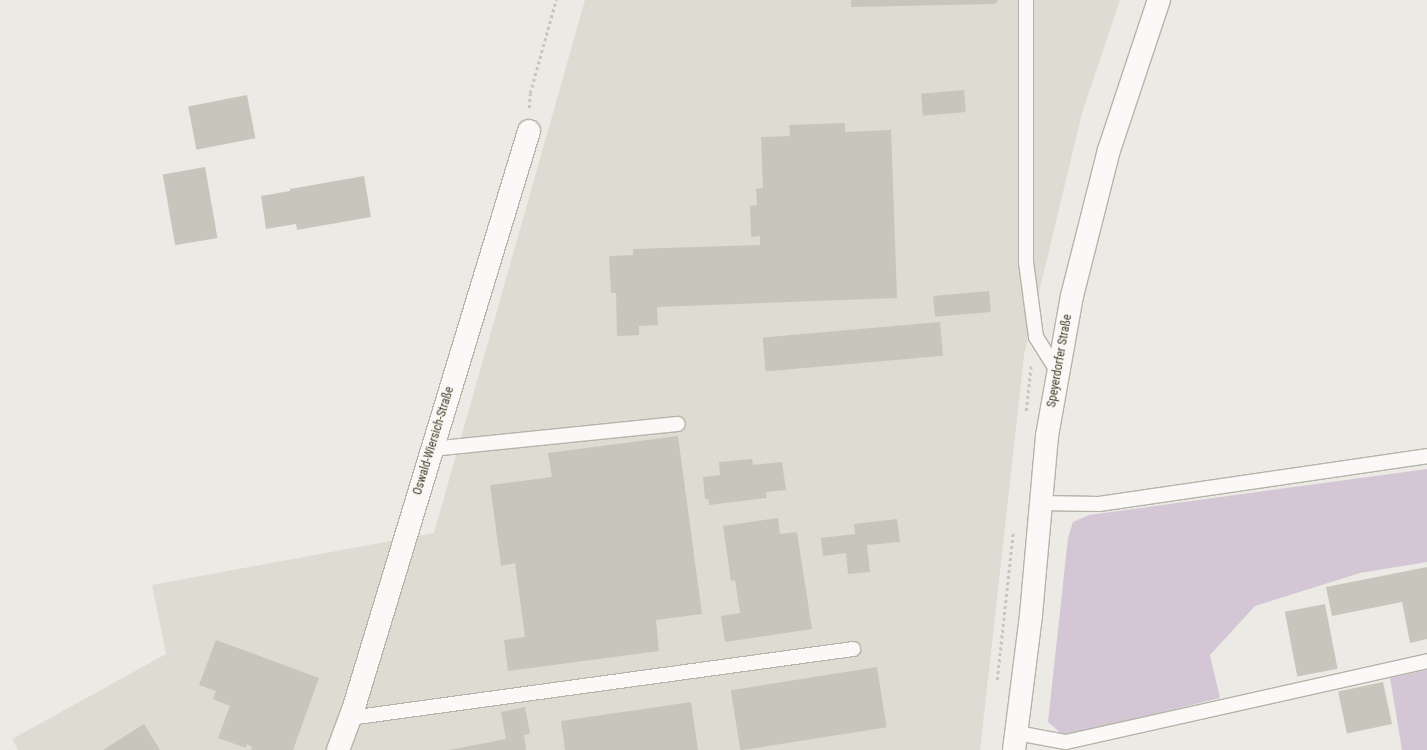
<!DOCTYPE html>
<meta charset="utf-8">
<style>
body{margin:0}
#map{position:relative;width:1427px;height:750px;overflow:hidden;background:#ebeae4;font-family:"Roboto Condensed",sans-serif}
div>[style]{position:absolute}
.built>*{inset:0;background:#dddbd2}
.green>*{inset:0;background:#d4c6d5}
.building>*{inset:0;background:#c8c6bc;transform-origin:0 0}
.path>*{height:2.5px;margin-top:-1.25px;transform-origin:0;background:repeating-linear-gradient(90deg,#c7c5be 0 3px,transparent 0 6px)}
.roads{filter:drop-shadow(1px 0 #b5b4a9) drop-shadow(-1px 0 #b5b4a9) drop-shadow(0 1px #b5b4a9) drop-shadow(0 -1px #b5b4a9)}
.service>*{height:14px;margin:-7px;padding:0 7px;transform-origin:7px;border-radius:7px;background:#faf9f7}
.minor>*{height:22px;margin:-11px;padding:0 11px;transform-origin:11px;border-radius:11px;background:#faf9f7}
.tertiary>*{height:22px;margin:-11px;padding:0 11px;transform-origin:11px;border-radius:11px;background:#faf9f7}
span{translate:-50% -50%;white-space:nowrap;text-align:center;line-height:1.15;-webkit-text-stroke:3px #f8f7f4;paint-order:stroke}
.street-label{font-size:12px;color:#43402c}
</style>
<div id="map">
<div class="built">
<i style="clip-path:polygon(585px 0,1120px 0,1082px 113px,1024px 355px,980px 750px,18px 750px,12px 739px,166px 654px,152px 585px,434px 533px)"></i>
</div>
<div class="green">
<i style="clip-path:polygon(1427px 469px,1427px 562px,1360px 573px,1255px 606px,1210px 655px,1220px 698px,1064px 736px,1048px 722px,1068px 538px,1073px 522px,1089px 515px)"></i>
<i style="clip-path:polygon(1427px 670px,1427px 750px,1402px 750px,1390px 678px)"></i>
</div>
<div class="building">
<i style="clip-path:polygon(851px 0,998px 0,998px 1px,995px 4px,851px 7px)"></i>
<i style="left:964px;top:90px;width:22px;height:43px;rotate:85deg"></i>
<i style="left:247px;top:95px;width:44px;height:60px;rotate:79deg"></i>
<i style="clip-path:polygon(845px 123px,845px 132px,891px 130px,897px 298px,657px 307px,658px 325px,639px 326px,639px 335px,617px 336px,616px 293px,611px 293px,609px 256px,633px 255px,633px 249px,760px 245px,760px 236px,751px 237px,750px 206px,757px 205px,756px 189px,763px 188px,761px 137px,790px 136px,789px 125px)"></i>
<i style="left:205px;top:167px;width:72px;height:43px;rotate:80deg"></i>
<i style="clip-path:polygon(364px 176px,371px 217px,297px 230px,296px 224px,266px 229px,261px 196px,290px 191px,290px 189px)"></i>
<i style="left:989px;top:291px;width:21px;height:56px;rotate:85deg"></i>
<i style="left:940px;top:322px;width:34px;height:178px;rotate:85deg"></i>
<i style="clip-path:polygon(678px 436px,702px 614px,656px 620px,659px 651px,508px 671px,504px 640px,525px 637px,515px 563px,501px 566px,490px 485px,552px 477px,548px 453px)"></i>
<i style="clip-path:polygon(752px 459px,753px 465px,782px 462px,786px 490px,766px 492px,767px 498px,709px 505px,708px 499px,705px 499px,703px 477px,720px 475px,719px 462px)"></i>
<i style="clip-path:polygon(778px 518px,780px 534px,797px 532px,812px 629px,725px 642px,721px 616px,740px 613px,735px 580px,731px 581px,723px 526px)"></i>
<i style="clip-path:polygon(897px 519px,900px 542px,867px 545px,870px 572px,848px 574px,846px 553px,823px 556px,821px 538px,855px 534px,854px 524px)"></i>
<i style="clip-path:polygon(1427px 567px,1427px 639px,1410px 643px,1402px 602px,1332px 616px,1326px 587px)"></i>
<i style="left:1325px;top:604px;width:66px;height:41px;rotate:79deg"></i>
<i style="clip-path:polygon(216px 640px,319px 678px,293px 750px,251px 750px,252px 747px,247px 744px,246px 748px,218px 738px,230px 706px,213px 699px,216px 691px,199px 685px)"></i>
<i style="left:877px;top:667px;width:61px;height:148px;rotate:81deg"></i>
<i style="left:1383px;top:682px;width:43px;height:46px;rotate:78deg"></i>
<i style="clip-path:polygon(691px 702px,698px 750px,565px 750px,561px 721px)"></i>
<i style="clip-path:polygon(525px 707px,530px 734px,524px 735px,526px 750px,449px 750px,506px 739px,501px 712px)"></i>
<i style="clip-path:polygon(144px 724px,160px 750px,103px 750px)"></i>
</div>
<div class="path">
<i style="left:529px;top:108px;width:15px;rotate:-86deg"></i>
<i style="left:530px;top:93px;width:97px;rotate:-74.4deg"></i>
<i style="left:1026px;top:411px;width:46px;rotate:-83.8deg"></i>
<i style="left:997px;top:680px;width:149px;rotate:-83.8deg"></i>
</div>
<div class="roads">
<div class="service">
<i style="left:1026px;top:0;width:262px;rotate:90deg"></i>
<i style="left:1026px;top:262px;width:76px;rotate:82.4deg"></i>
<i style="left:1036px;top:337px;width:39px;rotate:58deg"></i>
<i style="left:431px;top:449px;width:248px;rotate:-5.8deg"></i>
<i style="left:1040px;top:503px;width:59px;rotate:1deg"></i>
<i style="left:1099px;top:504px;width:331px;rotate:-8.3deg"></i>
<i style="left:350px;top:718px;width:508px;rotate:-7.81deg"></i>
<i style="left:1017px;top:733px;width:50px;rotate:10.4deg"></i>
<i style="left:1066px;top:742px;width:370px;rotate:-12.6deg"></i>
</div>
<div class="minor">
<i style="left:338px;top:750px;width:46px;rotate:-69.6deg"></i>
<i style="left:354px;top:707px;width:602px;rotate:-73.1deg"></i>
</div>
<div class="tertiary">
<i style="left:1014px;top:750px;width:136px;rotate:-82.8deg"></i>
<i style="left:1031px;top:615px;width:180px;rotate:-84.9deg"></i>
<i style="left:1047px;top:436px;width:142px;rotate:-79.9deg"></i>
<i style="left:1072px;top:296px;width:151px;rotate:-75.8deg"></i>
<i style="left:1109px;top:150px;width:158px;rotate:-71.6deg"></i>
</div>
</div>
<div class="street-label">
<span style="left:1060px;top:361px;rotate:-80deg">Speyerdorfer Straße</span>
<span style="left:434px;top:441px;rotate:-73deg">Oswald-Wiersich-Straße</span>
</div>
</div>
